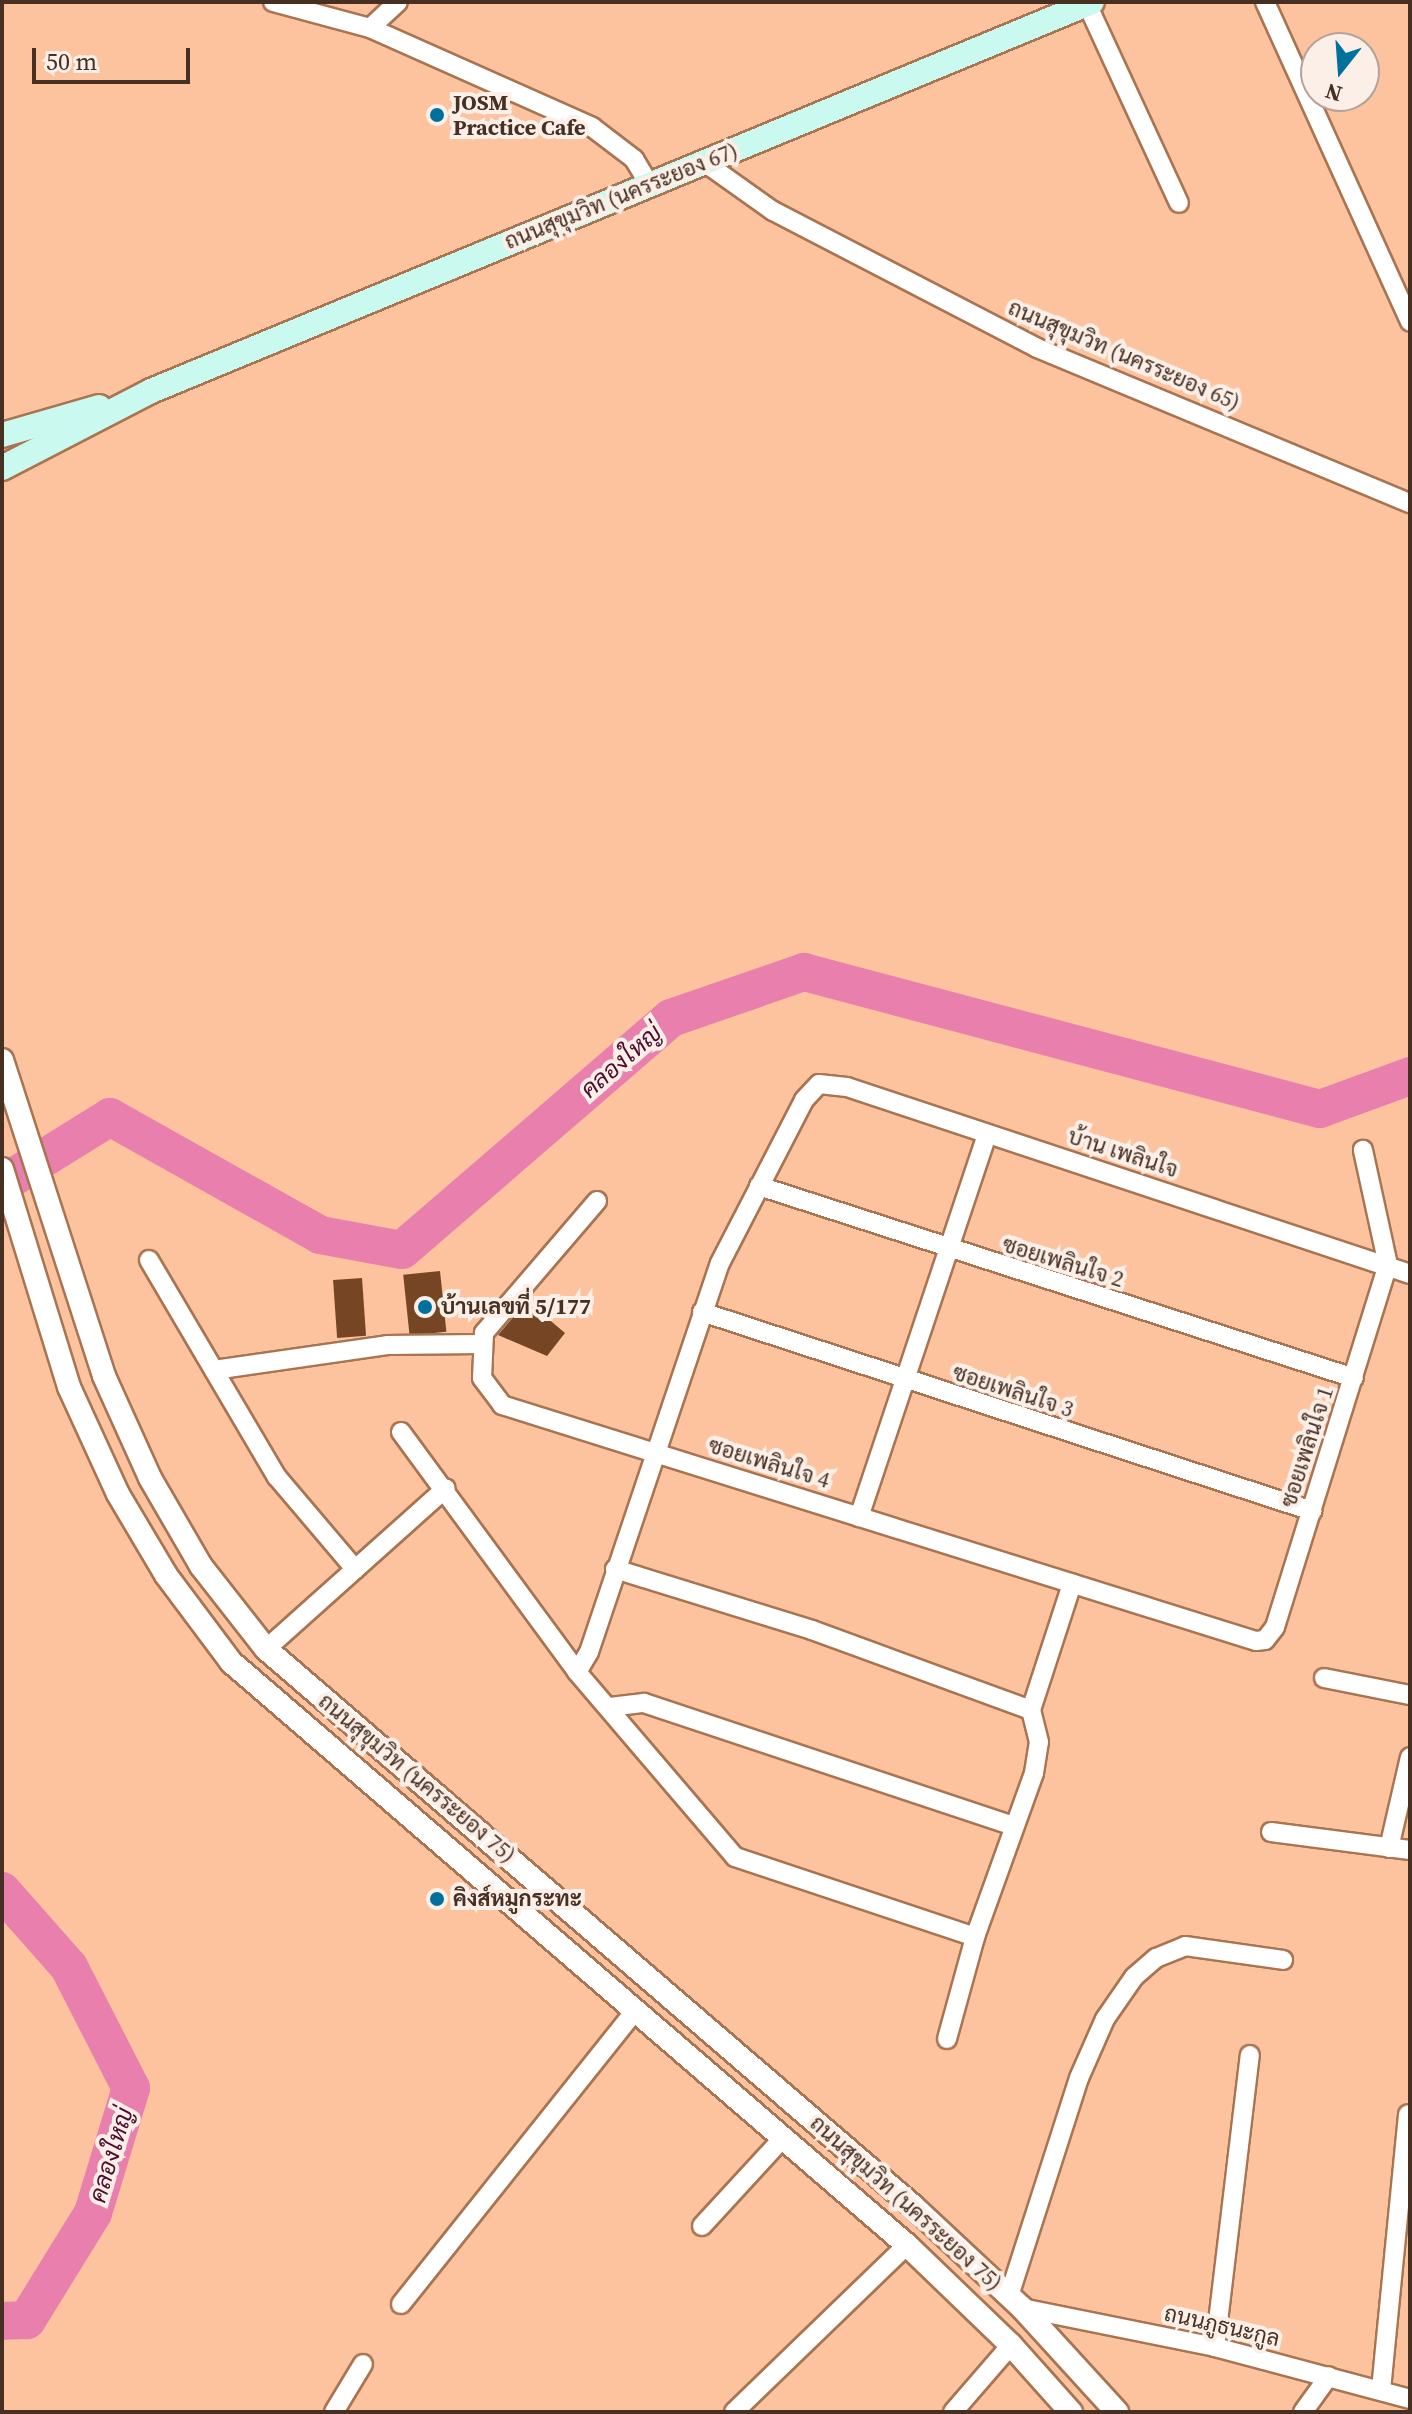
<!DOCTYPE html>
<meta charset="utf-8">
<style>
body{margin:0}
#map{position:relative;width:1412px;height:2414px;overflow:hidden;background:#fdc39f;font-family:"Source Serif 4",Sarabun,serif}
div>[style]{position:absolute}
.river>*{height:38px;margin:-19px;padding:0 19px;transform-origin:19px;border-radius:19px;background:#e87fac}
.building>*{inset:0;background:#764624;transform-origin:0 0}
.roads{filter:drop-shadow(2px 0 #a87451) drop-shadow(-2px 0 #a87451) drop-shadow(0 2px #a87451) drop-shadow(0 -2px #a87451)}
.minor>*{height:18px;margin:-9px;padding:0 9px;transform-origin:9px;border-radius:9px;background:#fff}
.tertiary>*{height:22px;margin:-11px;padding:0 11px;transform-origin:11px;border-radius:11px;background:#fff}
.secondary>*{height:24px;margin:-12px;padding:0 12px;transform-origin:12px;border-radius:12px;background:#cafaef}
.dots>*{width:22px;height:22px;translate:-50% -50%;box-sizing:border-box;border:4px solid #fbefe8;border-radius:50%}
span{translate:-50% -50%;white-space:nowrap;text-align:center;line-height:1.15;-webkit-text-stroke:8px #fbefe8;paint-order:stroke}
.poi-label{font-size:22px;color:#473022;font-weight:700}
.left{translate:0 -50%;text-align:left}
.street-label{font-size:22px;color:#473022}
.water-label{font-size:24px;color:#4e0c2e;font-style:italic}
.frame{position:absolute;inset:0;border:4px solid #473022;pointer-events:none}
.north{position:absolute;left:1300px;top:32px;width:80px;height:80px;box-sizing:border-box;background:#fbefe8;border:2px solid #b3a399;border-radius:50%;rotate:197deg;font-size:22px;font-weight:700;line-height:32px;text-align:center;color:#473022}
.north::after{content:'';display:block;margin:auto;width:28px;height:36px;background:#00719c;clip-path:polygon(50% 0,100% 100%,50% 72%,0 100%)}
.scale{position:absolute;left:32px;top:48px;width:158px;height:36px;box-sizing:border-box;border:4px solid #473022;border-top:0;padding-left:10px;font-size:24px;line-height:28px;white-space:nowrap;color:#473022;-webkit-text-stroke:6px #fbefe8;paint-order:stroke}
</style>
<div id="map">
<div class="river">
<i style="left:2px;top:1184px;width:127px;rotate:-31.8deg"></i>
<i style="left:110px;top:1117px;width:241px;rotate:29.3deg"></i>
<i style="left:320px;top:1235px;width:83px;rotate:10.4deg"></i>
<i style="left:402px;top:1250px;width:355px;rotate:-40.8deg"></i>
<i style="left:671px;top:1018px;width:141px;rotate:-19.1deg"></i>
<i style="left:804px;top:972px;width:534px;rotate:14.87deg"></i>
<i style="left:1320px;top:1109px;width:96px;rotate:-20.1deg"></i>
<i style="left:2px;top:1891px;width:101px;rotate:48.6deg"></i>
<i style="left:69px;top:1967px;width:136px;rotate:62.9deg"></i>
<i style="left:131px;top:2088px;width:131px;rotate:106.9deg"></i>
<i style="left:93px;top:2213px;width:126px;rotate:121.7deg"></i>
<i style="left:27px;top:2320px;width:25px;rotate:178deg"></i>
</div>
<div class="building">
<i style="left:440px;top:1271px;width:61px;height:37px;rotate:84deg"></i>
<i style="left:362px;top:1278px;width:58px;height:29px;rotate:86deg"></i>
<i style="clip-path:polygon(527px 1301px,565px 1333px,547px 1356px,498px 1335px)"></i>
</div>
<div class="roads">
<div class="minor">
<i style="left:273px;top:2px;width:100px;rotate:15deg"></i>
<i style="left:370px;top:28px;width:243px;rotate:24deg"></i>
<i style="left:592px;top:127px;width:53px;rotate:37.3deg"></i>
<i style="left:634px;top:159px;width:29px;rotate:59deg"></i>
<i style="left:1265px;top:2px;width:351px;rotate:65.6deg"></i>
<i style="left:1087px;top:4px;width:219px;rotate:65.2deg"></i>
<i style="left:370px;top:28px;width:38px;rotate:-43deg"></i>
<i style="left:704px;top:162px;width:85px;rotate:35.4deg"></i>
<i style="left:773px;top:211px;width:297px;rotate:27.4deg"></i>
<i style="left:1037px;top:348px;width:404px;rotate:22.6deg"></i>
<i style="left:759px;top:1186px;width:625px;rotate:17.88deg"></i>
<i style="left:597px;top:1201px;width:174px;rotate:130.6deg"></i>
<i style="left:484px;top:1333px;width:45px;rotate:92.5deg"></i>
<i style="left:482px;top:1378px;width:34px;rotate:53deg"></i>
<i style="left:502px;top:1405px;width:790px;rotate:17.38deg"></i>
<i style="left:1256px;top:1641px;width:9px;rotate:-6deg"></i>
<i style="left:1265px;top:1640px;width:16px;rotate:-52deg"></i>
<i style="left:1275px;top:1627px;width:379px;rotate:-72.7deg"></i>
<i style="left:1388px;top:1265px;width:118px;rotate:-102.3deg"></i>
<i style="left:149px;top:1260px;width:252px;rotate:59.5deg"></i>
<i style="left:277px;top:1477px;width:121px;rotate:49.7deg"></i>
<i style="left:702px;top:1312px;width:642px;rotate:18.07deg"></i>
<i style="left:214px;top:1370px;width:175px;rotate:-8.2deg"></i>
<i style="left:387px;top:1345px;width:94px;rotate:-0.6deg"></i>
<i style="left:401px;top:1432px;width:298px;rotate:53.7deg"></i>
<i style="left:577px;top:1672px;width:243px;rotate:49.5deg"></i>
<i style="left:735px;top:1857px;width:253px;rotate:18.4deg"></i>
<i style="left:859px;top:1517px;width:404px;rotate:-71.5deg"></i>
<i style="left:615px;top:1569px;width:206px;rotate:17.2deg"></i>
<i style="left:812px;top:1630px;width:233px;rotate:20.1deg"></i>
<i style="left:266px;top:1649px;width:241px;rotate:-41.8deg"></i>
<i style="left:577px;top:1672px;width:23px;rotate:-59deg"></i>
<i style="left:589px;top:1652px;width:410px;rotate:-71.4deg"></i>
<i style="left:720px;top:1263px;width:183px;rotate:-62.7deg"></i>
<i style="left:804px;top:1100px;width:22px;rotate:-47deg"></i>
<i style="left:819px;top:1084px;width:28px;rotate:6deg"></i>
<i style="left:847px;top:1087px;width:593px;rotate:18.37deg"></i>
<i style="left:1324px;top:1678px;width:88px;rotate:11.2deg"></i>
<i style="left:610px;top:1707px;width:34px;rotate:-7deg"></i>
<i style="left:644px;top:1703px;width:390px;rotate:18.4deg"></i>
<i style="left:1271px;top:1832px;width:140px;rotate:7.4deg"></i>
<i style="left:1389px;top:1848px;width:93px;rotate:-77deg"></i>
<i style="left:947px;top:2039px;width:106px;rotate:-74.6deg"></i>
<i style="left:975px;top:1937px;width:174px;rotate:-70.2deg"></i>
<i style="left:1034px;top:1773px;width:31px;rotate:-81deg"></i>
<i style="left:1039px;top:1742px;width:33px;rotate:-104deg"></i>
<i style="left:1031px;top:1710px;width:133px;rotate:-72deg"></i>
<i style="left:702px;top:2226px;width:117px;rotate:-47.4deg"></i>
<i style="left:1009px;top:2296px;width:229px;rotate:-72.2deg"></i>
<i style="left:1079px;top:2078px;width:64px;rotate:-66.2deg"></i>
<i style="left:1105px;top:2019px;width:51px;rotate:-55.4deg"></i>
<i style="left:1134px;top:1977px;width:29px;rotate:-41deg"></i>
<i style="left:1156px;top:1958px;width:31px;rotate:-22deg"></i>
<i style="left:1185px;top:1946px;width:99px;rotate:8.1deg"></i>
<i style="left:401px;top:2304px;width:374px;rotate:-51.4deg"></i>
<i style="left:1022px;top:2308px;width:197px;rotate:11.4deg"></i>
<i style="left:1215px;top:2347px;width:202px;rotate:14.9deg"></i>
<i style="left:1215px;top:2347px;width:294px;rotate:-83.2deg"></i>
<i style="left:1381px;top:2390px;width:277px;rotate:-84.4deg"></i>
<i style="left:334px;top:2412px;width:56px;rotate:-58.9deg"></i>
<i style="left:734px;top:2412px;width:240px;rotate:-44deg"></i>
<i style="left:953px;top:2412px;width:89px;rotate:-49.1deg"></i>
<i style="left:1303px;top:2412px;width:44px;rotate:-54.2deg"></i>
</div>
<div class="tertiary">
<i style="left:2px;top:1060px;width:332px;rotate:72.1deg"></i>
<i style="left:104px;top:1376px;width:112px;rotate:65.7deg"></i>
<i style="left:150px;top:1478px;width:102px;rotate:59.9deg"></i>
<i style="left:201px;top:1566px;width:105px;rotate:51.9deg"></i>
<i style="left:266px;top:1649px;width:854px;rotate:40.73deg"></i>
<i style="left:913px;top:2206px;width:149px;rotate:43.1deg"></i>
<i style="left:1022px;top:2308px;width:141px;rotate:47.6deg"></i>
<i style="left:2px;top:1169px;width:228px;rotate:72.9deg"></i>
<i style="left:69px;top:1387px;width:118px;rotate:65.4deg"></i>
<i style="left:118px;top:1494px;width:94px;rotate:59.3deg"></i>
<i style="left:166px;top:1575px;width:109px;rotate:53.2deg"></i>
<i style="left:231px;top:1662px;width:893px;rotate:40.78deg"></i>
<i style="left:907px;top:2245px;width:144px;rotate:43.9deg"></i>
<i style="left:1011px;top:2345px;width:90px;rotate:48.2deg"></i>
</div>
<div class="secondary">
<i style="left:2px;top:435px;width:101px;rotate:-16.1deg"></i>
<i style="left:2px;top:468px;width:168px;rotate:-27.3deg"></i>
<i style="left:151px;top:391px;width:1018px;rotate:-22.46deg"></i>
</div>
</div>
<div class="dots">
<i style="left:437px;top:115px;background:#00719c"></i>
<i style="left:425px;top:1307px;background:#00719c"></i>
<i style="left:437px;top:1899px;background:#00719c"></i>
</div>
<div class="poi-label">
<span class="left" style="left:453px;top:115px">JOSM<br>Practice Cafe</span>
<span class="left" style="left:441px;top:1307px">บ้านเลขที่ 5/177</span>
<span class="left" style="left:453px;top:1899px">คิงส์หมูกระทะ</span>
</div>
<div class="street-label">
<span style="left:621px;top:196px;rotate:-22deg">ถนนสุขุมวิท (นครระยอง 67)</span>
<span style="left:1124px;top:355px;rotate:23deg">ถนนสุขุมวิท (นครระยอง 65)</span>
<span style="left:1123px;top:1153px;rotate:18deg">บ้าน เพลินใจ</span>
<span style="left:1063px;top:1262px;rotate:17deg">ซอยเพลินใจ 2</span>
<span style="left:1013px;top:1391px;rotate:18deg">ซอยเพลินใจ 3</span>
<span style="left:1307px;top:1447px;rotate:-72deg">ซอยเพลินใจ 1</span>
<span style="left:769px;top:1463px;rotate:17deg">ซอยเพลินใจ 4</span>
<span style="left:417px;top:1778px;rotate:40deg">ถนนสุขุมวิท (นครระยอง 75)</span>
<span style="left:906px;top:2203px;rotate:42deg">ถนนสุขุมวิท (นครระยอง 75)</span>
<span style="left:1222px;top:2326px;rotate:13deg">ถนนภูธนะกูล</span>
</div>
<div class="water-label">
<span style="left:621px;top:1061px;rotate:-41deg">คลองใหญ่</span>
<span style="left:111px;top:2155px;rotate:-73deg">คลองใหญ่</span>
</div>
<div class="frame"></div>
<div class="north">N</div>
<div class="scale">50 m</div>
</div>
